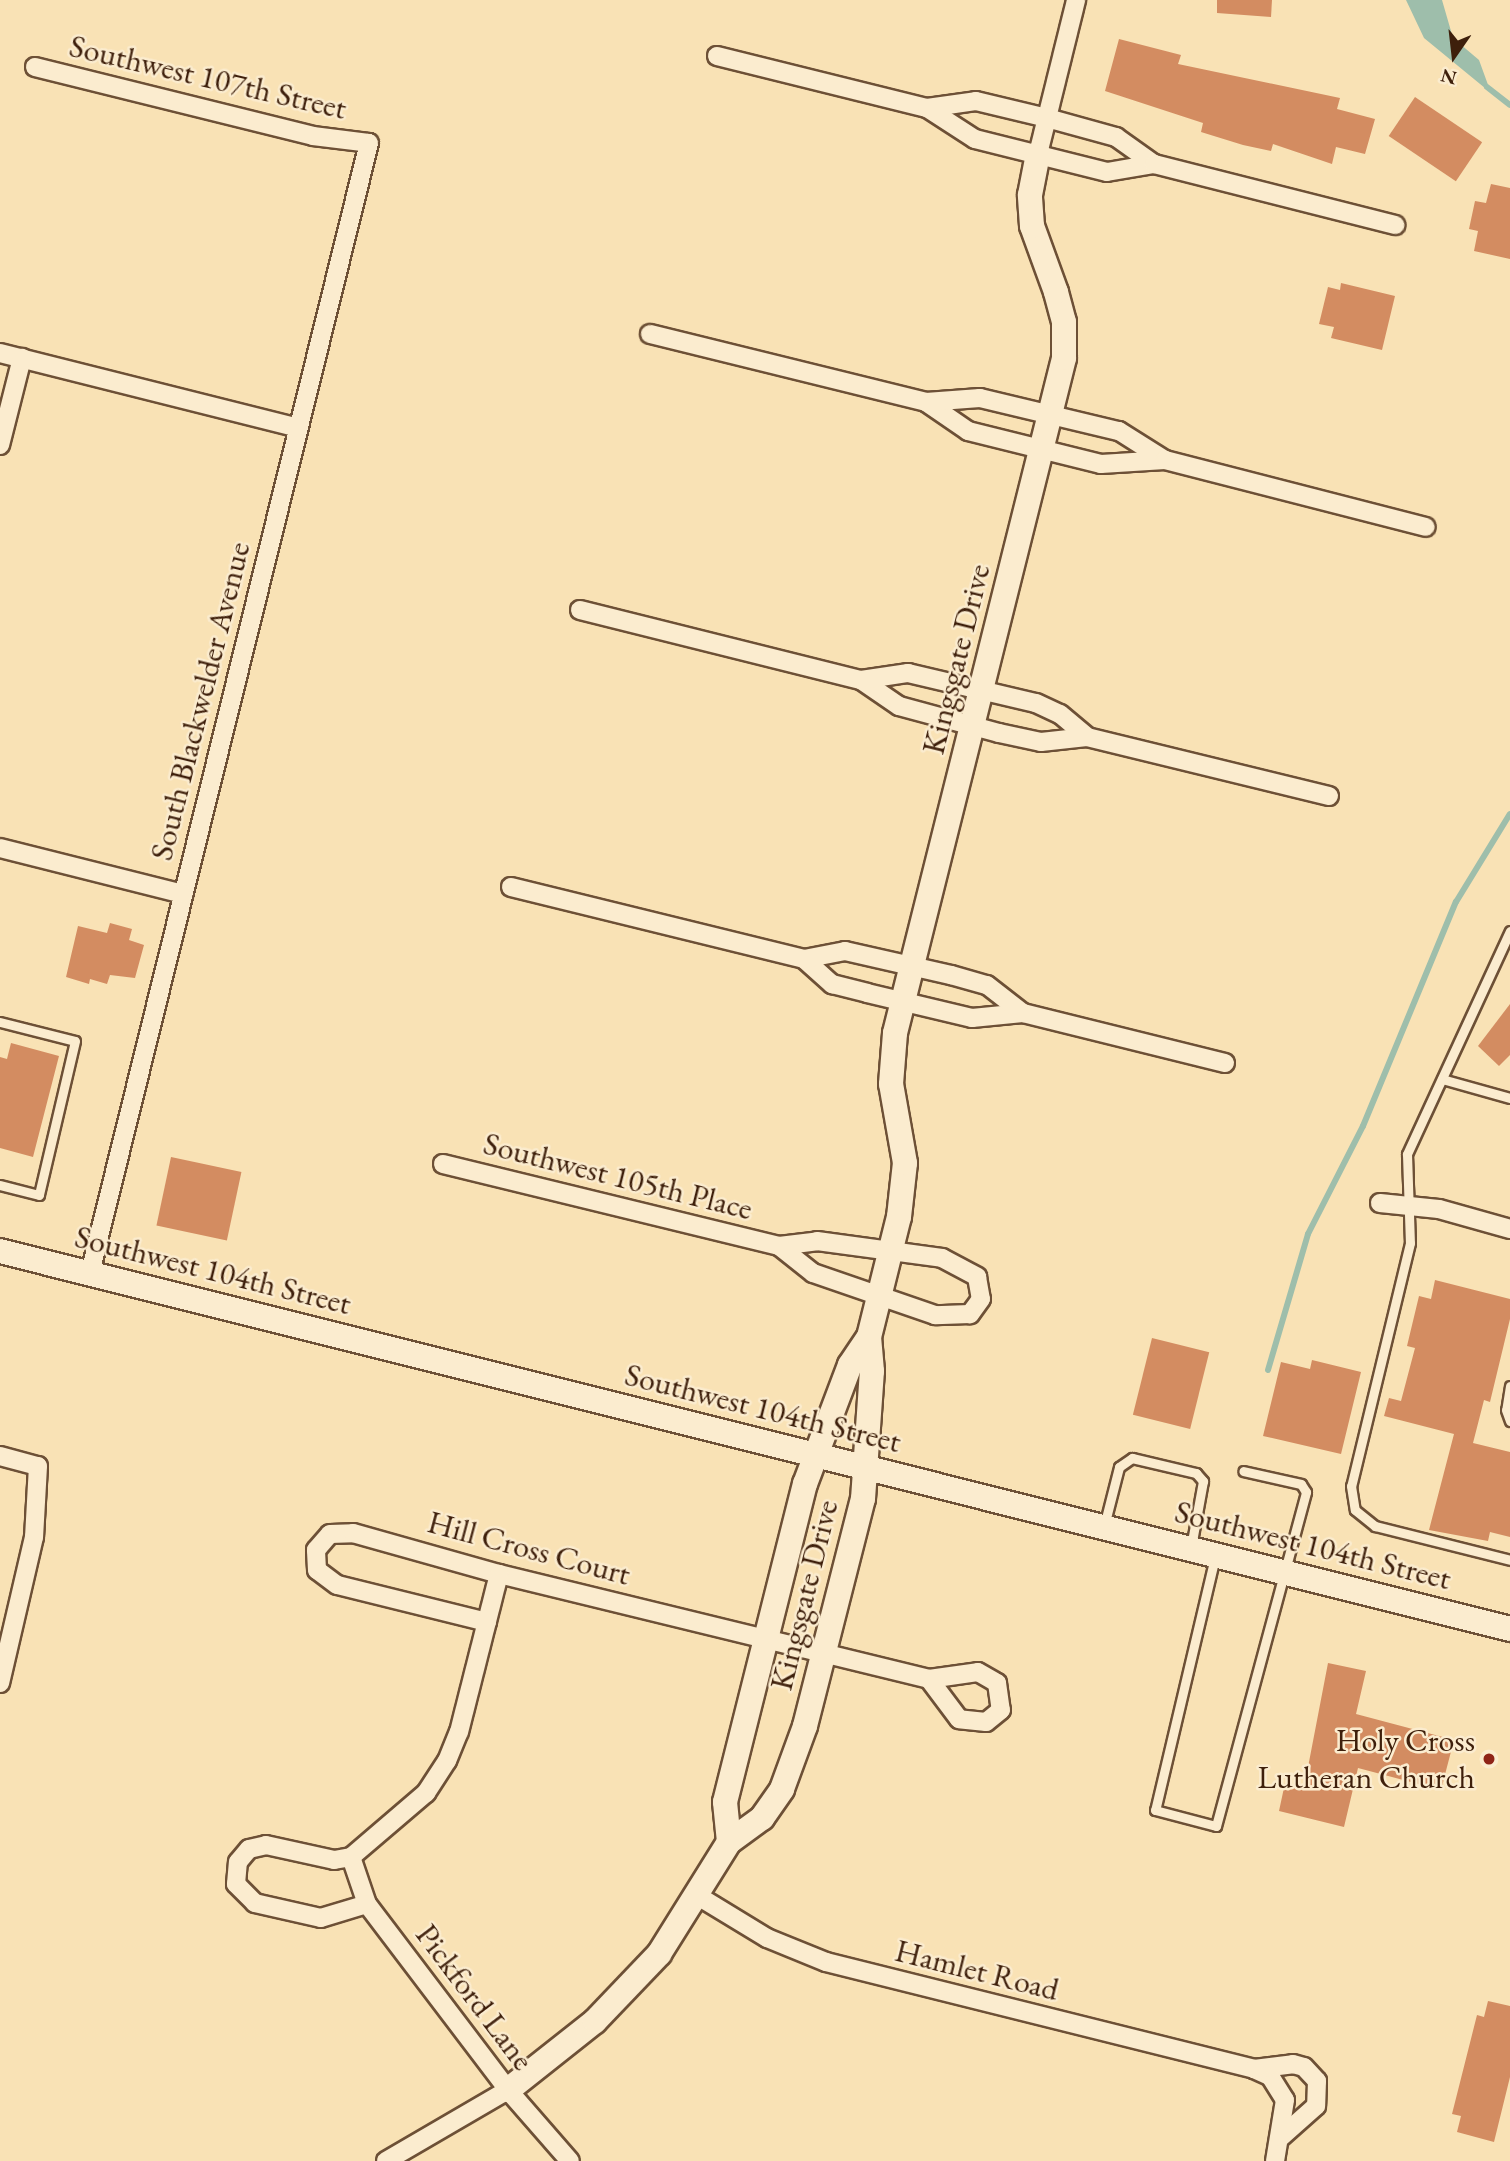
<!DOCTYPE html>
<style>
body{margin:0}
#map{position:relative;width:1510px;height:2161px;overflow:hidden;background:#f9e2b5;font-family:"EB Garamond",serif}
div>[style]{position:absolute}
.water>*{inset:0;background:#9ebeab}
.stream>*{height:6px;margin:-3px;padding:0 3px;transform-origin:3px;border-radius:3px;background:#9ebeab}
.building>*{inset:0;background:#d38c61;transform-origin:0 0}
.roads{filter:drop-shadow(2px 0 #6d5036) drop-shadow(-2px 0 #6d5036) drop-shadow(0 2px #6d5036) drop-shadow(0 -2px #6d5036)}
.lane>*{height:9px;margin:-4.5px;padding:0 4.5px;transform-origin:4.5px;border-radius:4.5px;background:#fbeccf}
.street>*{height:18px;margin:-9px;padding:0 9px;transform-origin:9px;border-radius:9px;background:#fbeccf}
.secondary>*{height:24px;margin:-12px;padding:0 12px;transform-origin:12px;border-radius:12px;background:#fbeccf}
.dots>*{width:19px;height:19px;translate:-50% -50%;box-sizing:border-box;border:4px solid #fbeccf;border-radius:50%}
span{translate:-50% -50%;white-space:nowrap;text-align:center;line-height:1.15;-webkit-text-stroke:5px #fbeccf;paint-order:stroke}
.street-label{font-size:32px;color:#3e1f0b}
.poi-label{font-size:32px;color:#3e1f0b}
.right{translate:-100% -50%;text-align:right}
.north{position:absolute;left:1419px;top:21px;width:70px;height:70px;-webkit-text-stroke:5px #fbeccf;paint-order:stroke;rotate:194deg;font-size:19px;font-weight:700;line-height:28px;text-align:center;color:#3e1f0b}
.north::after{content:'';display:block;margin:auto;width:24px;height:32px;background:#3e1f0b;clip-path:polygon(50% 0,100% 100%,50% 72%,0 100%)}
</style>
<div id="map">
<div class="water">
<i style="clip-path:polygon(1406px 0,1442px 0,1453px 38px,1479px 60px,1491px 93px,1424px 38px)"></i>
</div>
<div class="stream">
<i style="left:1487px;top:87px;width:29px;rotate:38deg"></i>
<i style="left:1268px;top:1370px;width:142px;rotate:-73.6deg"></i>
<i style="left:1308px;top:1234px;width:121px;rotate:-63deg"></i>
<i style="left:1363px;top:1126px;width:243px;rotate:-67.5deg"></i>
<i style="left:1456px;top:902px;width:103px;rotate:-58.5deg"></i>
</div>
<div class="building">
<i style="clip-path:polygon(1217px 0,1272px 0,1271px 17px,1217px 13px)"></i>
<i style="clip-path:polygon(1119px 39px,1181px 55px,1178px 64px,1340px 98px,1337px 109px,1375px 119px,1365px 154px,1336px 147px,1332px 164px,1273px 144px,1271px 151px,1243px 145px,1201px 132px,1203px 123px,1105px 91px)"></i>
<i style="left:1415px;top:97px;width:81px;height:47px;rotate:34deg"></i>
<i style="clip-path:polygon(1491px 184px,1510px 188px,1510px 259px,1474px 251px,1478px 231px,1469px 229px,1475px 201px,1486px 203px)"></i>
<i style="clip-path:polygon(1341px 283px,1395px 296px,1382px 350px,1331px 338px,1334px 327px,1319px 324px,1328px 287px,1340px 290px)"></i>
<i style="clip-path:polygon(110px 923px,132px 929px,129px 940px,144px 945px,135px 978px,110px 975px,107px 984px,90px 979px,89px 984px,66px 977px,78px 926px,107px 933px)"></i>
<i style="clip-path:polygon(1510px 1004px,1510px 1055px,1499px 1066px,1478px 1046px)"></i>
<i style="clip-path:polygon(11px 1043px,59px 1056px,33px 1157px,0 1148px,0 1057px,7px 1059px)"></i>
<i style="left:171px;top:1157px;width:72px;height:70px;rotate:12deg"></i>
<i style="clip-path:polygon(1435px 1280px,1510px 1299px,1510px 1319px,1490px 1402px,1484px 1400px,1473px 1443px,1510px 1452px,1510px 1537px,1490px 1532px,1488px 1541px,1429px 1530px,1454px 1434px,1384px 1416px,1389px 1398px,1401px 1401px,1415px 1348px,1407px 1346px,1419px 1296px,1431px 1299px)"></i>
<i style="left:1152px;top:1338px;width:59px;height:79px;rotate:14deg"></i>
<i style="clip-path:polygon(1312px 1360px,1361px 1372px,1341px 1454px,1263px 1436px,1281px 1362px,1310px 1369px)"></i>
<i style="clip-path:polygon(1328px 1663px,1366px 1671px,1356px 1714px,1454px 1740px,1441px 1790px,1358px 1768px,1344px 1827px,1279px 1811px,1285px 1783px,1304px 1788px)"></i>
<i style="clip-path:polygon(1488px 2001px,1510px 2006px,1510px 2077px,1494px 2142px,1457px 2132px,1461px 2116px,1452px 2114px,1477px 2015px,1484px 2017px)"></i>
</div>
<div class="roads">
<div class="lane">
<i style="left:1510px;top:931px;width:246px;rotate:114.8deg"></i>
<i style="left:1407px;top:1154px;width:89px;rotate:88.1deg"></i>
<i style="left:1410px;top:1243px;width:250px;rotate:103.6deg"></i>
<i style="left:1351px;top:1486px;width:24px;rotate:81deg"></i>
<i style="left:1355px;top:1510px;width:26px;rotate:39deg"></i>
<i style="left:1375px;top:1526px;width:139px;rotate:14.1deg"></i>
<i style="left:0;top:1022px;width:77px;rotate:14.2deg"></i>
<i style="left:75px;top:1041px;width:158px;rotate:103.2deg"></i>
<i style="left:39px;top:1195px;width:40px;rotate:-165.6deg"></i>
<i style="left:1442px;top:1079px;width:71px;rotate:15.6deg"></i>
<i style="left:1510px;top:1386px;width:24px;rotate:99deg"></i>
<i style="left:1506px;top:1410px;width:12px;rotate:70deg"></i>
<i style="left:1104px;top:1526px;width:61px;rotate:-75.7deg"></i>
<i style="left:1119px;top:1467px;width:16px;rotate:-35deg"></i>
<i style="left:1132px;top:1458px;width:66px;rotate:13.2deg"></i>
<i style="left:1196px;top:1473px;width:11px;rotate:49deg"></i>
<i style="left:1203px;top:1481px;width:67px;rotate:100.3deg"></i>
<i style="left:1215px;top:1557px;width:260px;rotate:103.3deg"></i>
<i style="left:1155px;top:1810px;width:63px;rotate:14.7deg"></i>
<i style="left:1216px;top:1826px;width:346px;rotate:-74.9deg"></i>
<i style="left:1306px;top:1492px;width:9px;rotate:-122deg"></i>
<i style="left:1301px;top:1484px;width:59px;rotate:-167.4deg"></i>
</div>
<div class="street">
<i style="left:717px;top:56px;width:216px;rotate:13.9deg"></i>
<i style="left:927px;top:108px;width:57px;rotate:32.9deg"></i>
<i style="left:975px;top:139px;width:136px;rotate:14deg"></i>
<i style="left:1107px;top:172px;width:48px;rotate:-9.7deg"></i>
<i style="left:35px;top:67px;width:286px;rotate:13.9deg"></i>
<i style="left:313px;top:136px;width:56px;rotate:7.1deg"></i>
<i style="left:369px;top:143px;width:1164px;rotate:103.87deg"></i>
<i style="left:927px;top:108px;width:49px;rotate:-8.1deg"></i>
<i style="left:976px;top:101px;width:73px;rotate:13.5deg"></i>
<i style="left:1047px;top:118px;width:72px;rotate:15.4deg"></i>
<i style="left:1116px;top:137px;width:47px;rotate:35.4deg"></i>
<i style="left:1154px;top:164px;width:249px;rotate:14.2deg"></i>
<i style="left:1038px;top:154px;width:159px;rotate:-76.1deg"></i>
<i style="left:650px;top:334px;width:284px;rotate:13.8deg"></i>
<i style="left:926px;top:402px;width:51px;rotate:34.6deg"></i>
<i style="left:968px;top:431px;width:137px;rotate:13.9deg"></i>
<i style="left:1101px;top:464px;width:64px;rotate:-3.6deg"></i>
<i style="left:0;top:353px;width:307px;rotate:14.1deg"></i>
<i style="left:926px;top:402px;width:54px;rotate:-4.2deg"></i>
<i style="left:980px;top:398px;width:143px;rotate:13.4deg"></i>
<i style="left:1119px;top:431px;width:54px;rotate:32.2deg"></i>
<i style="left:1165px;top:460px;width:269px;rotate:14.4deg"></i>
<i style="left:0;top:445px;width:90px;rotate:-75.8deg"></i>
<i style="left:580px;top:610px;width:290px;rotate:14deg"></i>
<i style="left:861px;top:680px;width:46px;rotate:34.4deg"></i>
<i style="left:899px;top:706px;width:104px;rotate:15.1deg"></i>
<i style="left:999px;top:733px;width:43px;rotate:12.1deg"></i>
<i style="left:1041px;top:742px;width:46px;rotate:-6.2deg"></i>
<i style="left:1087px;top:737px;width:249px;rotate:13.7deg"></i>
<i style="left:861px;top:680px;width:48px;rotate:-8.5deg"></i>
<i style="left:908px;top:673px;width:131px;rotate:13.2deg"></i>
<i style="left:1036px;top:703px;width:26px;rotate:25deg"></i>
<i style="left:1060px;top:714px;width:35px;rotate:40deg"></i>
<i style="left:0;top:848px;width:189px;rotate:14.1deg"></i>
<i style="left:511px;top:887px;width:302px;rotate:13.8deg"></i>
<i style="left:804px;top:959px;width:38px;rotate:42deg"></i>
<i style="left:832px;top:984px;width:36px;rotate:14deg"></i>
<i style="left:867px;top:993px;width:108px;rotate:13.4deg"></i>
<i style="left:972px;top:1018px;width:51px;rotate:-5.6deg"></i>
<i style="left:1023px;top:1013px;width:208px;rotate:13.9deg"></i>
<i style="left:804px;top:959px;width:42px;rotate:-11deg"></i>
<i style="left:845px;top:951px;width:109px;rotate:12.8deg"></i>
<i style="left:951px;top:975px;width:37px;rotate:16deg"></i>
<i style="left:987px;top:985px;width:46px;rotate:37.9deg"></i>
<i style="left:443px;top:1164px;width:346px;rotate:13.7deg"></i>
<i style="left:779px;top:1246px;width:38px;rotate:-7deg"></i>
<i style="left:817px;top:1241px;width:126px;rotate:7.7deg"></i>
<i style="left:942px;top:1258px;width:40px;rotate:28deg"></i>
<i style="left:977px;top:1277px;width:22px;rotate:80deg"></i>
<i style="left:981px;top:1299px;width:19px;rotate:126deg"></i>
<i style="left:970px;top:1314px;width:35px;rotate:178deg"></i>
<i style="left:935px;top:1315px;width:129px;rotate:-161deg"></i>
<i style="left:813px;top:1273px;width:43px;rotate:-141.5deg"></i>
<i style="left:1380px;top:1203px;width:59px;rotate:5.8deg"></i>
<i style="left:1439px;top:1209px;width:74px;rotate:15.7deg"></i>
<i style="left:0;top:1456px;width:39px;rotate:15deg"></i>
<i style="left:38px;top:1466px;width:71px;rotate:93.2deg"></i>
<i style="left:34px;top:1537px;width:150px;rotate:103.1deg"></i>
<i style="left:487px;top:1622px;width:154px;rotate:-166.1deg"></i>
<i style="left:337px;top:1585px;width:25px;rotate:-143deg"></i>
<i style="left:317px;top:1570px;width:20px;rotate:-93deg"></i>
<i style="left:316px;top:1550px;width:21px;rotate:-49deg"></i>
<i style="left:330px;top:1534px;width:23px;rotate:-2deg"></i>
<i style="left:353px;top:1533px;width:152px;rotate:15.7deg"></i>
<i style="left:499px;top:1574px;width:443px;rotate:13.7deg"></i>
<i style="left:929px;top:1679px;width:49px;rotate:-8.1deg"></i>
<i style="left:978px;top:1672px;width:22px;rotate:30deg"></i>
<i style="left:997px;top:1683px;width:27px;rotate:82deg"></i>
<i style="left:1001px;top:1710px;width:19px;rotate:141deg"></i>
<i style="left:986px;top:1722px;width:27px;rotate:-174deg"></i>
<i style="left:959px;top:1719px;width:50px;rotate:-126.9deg"></i>
<i style="left:351px;top:1857px;width:50px;rotate:71.2deg"></i>
<i style="left:367px;top:1904px;width:233px;rotate:52.8deg"></i>
<i style="left:508px;top:2090px;width:94px;rotate:48.9deg"></i>
<i style="left:698px;top:1896px;width:81px;rotate:31.3deg"></i>
<i style="left:767px;top:1938px;width:64px;rotate:22.1deg"></i>
<i style="left:826px;top:1962px;width:441px;rotate:14deg"></i>
<i style="left:1254px;top:2069px;width:17px;rotate:24deg"></i>
<i style="left:1270px;top:2076px;width:28px;rotate:58deg"></i>
<i style="left:1285px;top:2100px;width:62px;rotate:99.3deg"></i>
<i style="left:367px;top:1904px;width:48px;rotate:163.1deg"></i>
<i style="left:321px;top:1918px;width:68px;rotate:-167.2deg"></i>
<i style="left:255px;top:1903px;width:27px;rotate:-135deg"></i>
<i style="left:236px;top:1884px;width:22px;rotate:-85deg"></i>
<i style="left:238px;top:1862px;width:17px;rotate:-50deg"></i>
<i style="left:249px;top:1849px;width:17px;rotate:-13deg"></i>
<i style="left:266px;top:1845px;width:70px;rotate:12.4deg"></i>
<i style="left:334px;top:1860px;width:17px;rotate:-10deg"></i>
<i style="left:351px;top:1857px;width:99px;rotate:-40.5deg"></i>
<i style="left:426px;top:1793px;width:38px;rotate:-57deg"></i>
<i style="left:447px;top:1761px;width:31px;rotate:-68deg"></i>
<i style="left:459px;top:1732px;width:163px;rotate:-75.8deg"></i>
<i style="left:1254px;top:2069px;width:39px;rotate:-7deg"></i>
<i style="left:1293px;top:2064px;width:11px;rotate:15deg"></i>
<i style="left:1304px;top:2067px;width:19px;rotate:47deg"></i>
<i style="left:1317px;top:2081px;width:25px;rotate:92deg"></i>
<i style="left:1316px;top:2106px;width:47px;rotate:138.5deg"></i>
<i style="left:386px;top:2161px;width:141px;rotate:-30.2deg"></i>
</div>
<div class="secondary">
<i style="left:0;top:1251px;width:1557px;rotate:14.05deg"></i>
<i style="left:729px;top:1842px;width:40px;rotate:-95.7deg"></i>
<i style="left:725px;top:1802px;width:328px;rotate:-75.9deg"></i>
<i style="left:805px;top:1484px;width:127px;rotate:-69.3deg"></i>
<i style="left:850px;top:1365px;width:34px;rotate:-56deg"></i>
<i style="left:508px;top:2090px;width:111px;rotate:-38.4deg"></i>
<i style="left:595px;top:2021px;width:93px;rotate:-46.3deg"></i>
<i style="left:659px;top:1954px;width:132px;rotate:-58deg"></i>
<i style="left:729px;top:1842px;width:41px;rotate:-36deg"></i>
<i style="left:762px;top:1818px;width:35px;rotate:-55deg"></i>
<i style="left:782px;top:1789px;width:67px;rotate:-69.9deg"></i>
<i style="left:805px;top:1726px;width:234px;rotate:-75.7deg"></i>
<i style="left:863px;top:1499px;width:128px;rotate:-86deg"></i>
<i style="left:872px;top:1371px;width:34px;rotate:-95deg"></i>
<i style="left:869px;top:1337px;width:124px;rotate:-76deg"></i>
<i style="left:899px;top:1217px;width:54px;rotate:-83.7deg"></i>
<i style="left:905px;top:1163px;width:80px;rotate:-100deg"></i>
<i style="left:891px;top:1084px;width:51px;rotate:-85.5deg"></i>
<i style="left:895px;top:1033px;width:696px;rotate:-75.94deg"></i>
<i style="left:1064px;top:358px;width:36px;rotate:-90deg"></i>
<i style="left:1064px;top:322px;width:31px;rotate:-105deg"></i>
<i style="left:1056px;top:292px;width:70px;rotate:-110deg"></i>
<i style="left:1032px;top:226px;width:31px;rotate:-94deg"></i>
<i style="left:1030px;top:195px;width:42px;rotate:-79deg"></i>
</div>
</div>
<div class="dots">
<i style="left:1489px;top:1759px;background:#8f2418"></i>
</div>
<div class="street-label">
<span style="left:208px;top:77px;rotate:13deg">Southwest 107th Street</span>
<span style="left:956px;top:659px;rotate:-76deg">Kingsgate Drive</span>
<span style="left:200px;top:701px;rotate:-76deg">South Blackwelder Avenue</span>
<span style="left:618px;top:1176px;rotate:14deg">Southwest 105th Place</span>
<span style="left:213px;top:1270px;rotate:14deg">Southwest 104th Street</span>
<span style="left:763px;top:1408px;rotate:14deg">Southwest 104th Street</span>
<span style="left:1313px;top:1545px;rotate:14deg">Southwest 104th Street</span>
<span style="left:529px;top:1548px;rotate:15deg">Hill Cross Court</span>
<span style="left:804px;top:1595px;rotate:-76deg">Kingsgate Drive</span>
<span style="left:977px;top:1970px;rotate:14deg">Hamlet Road</span>
<span style="left:475px;top:1997px;rotate:53deg">Pickford Lane</span>
</div>
<div class="poi-label">
<span class="right" style="left:1475px;top:1759px">Holy Cross<br>Lutheran Church</span>
</div>
<div class="north">N</div>
</div>
